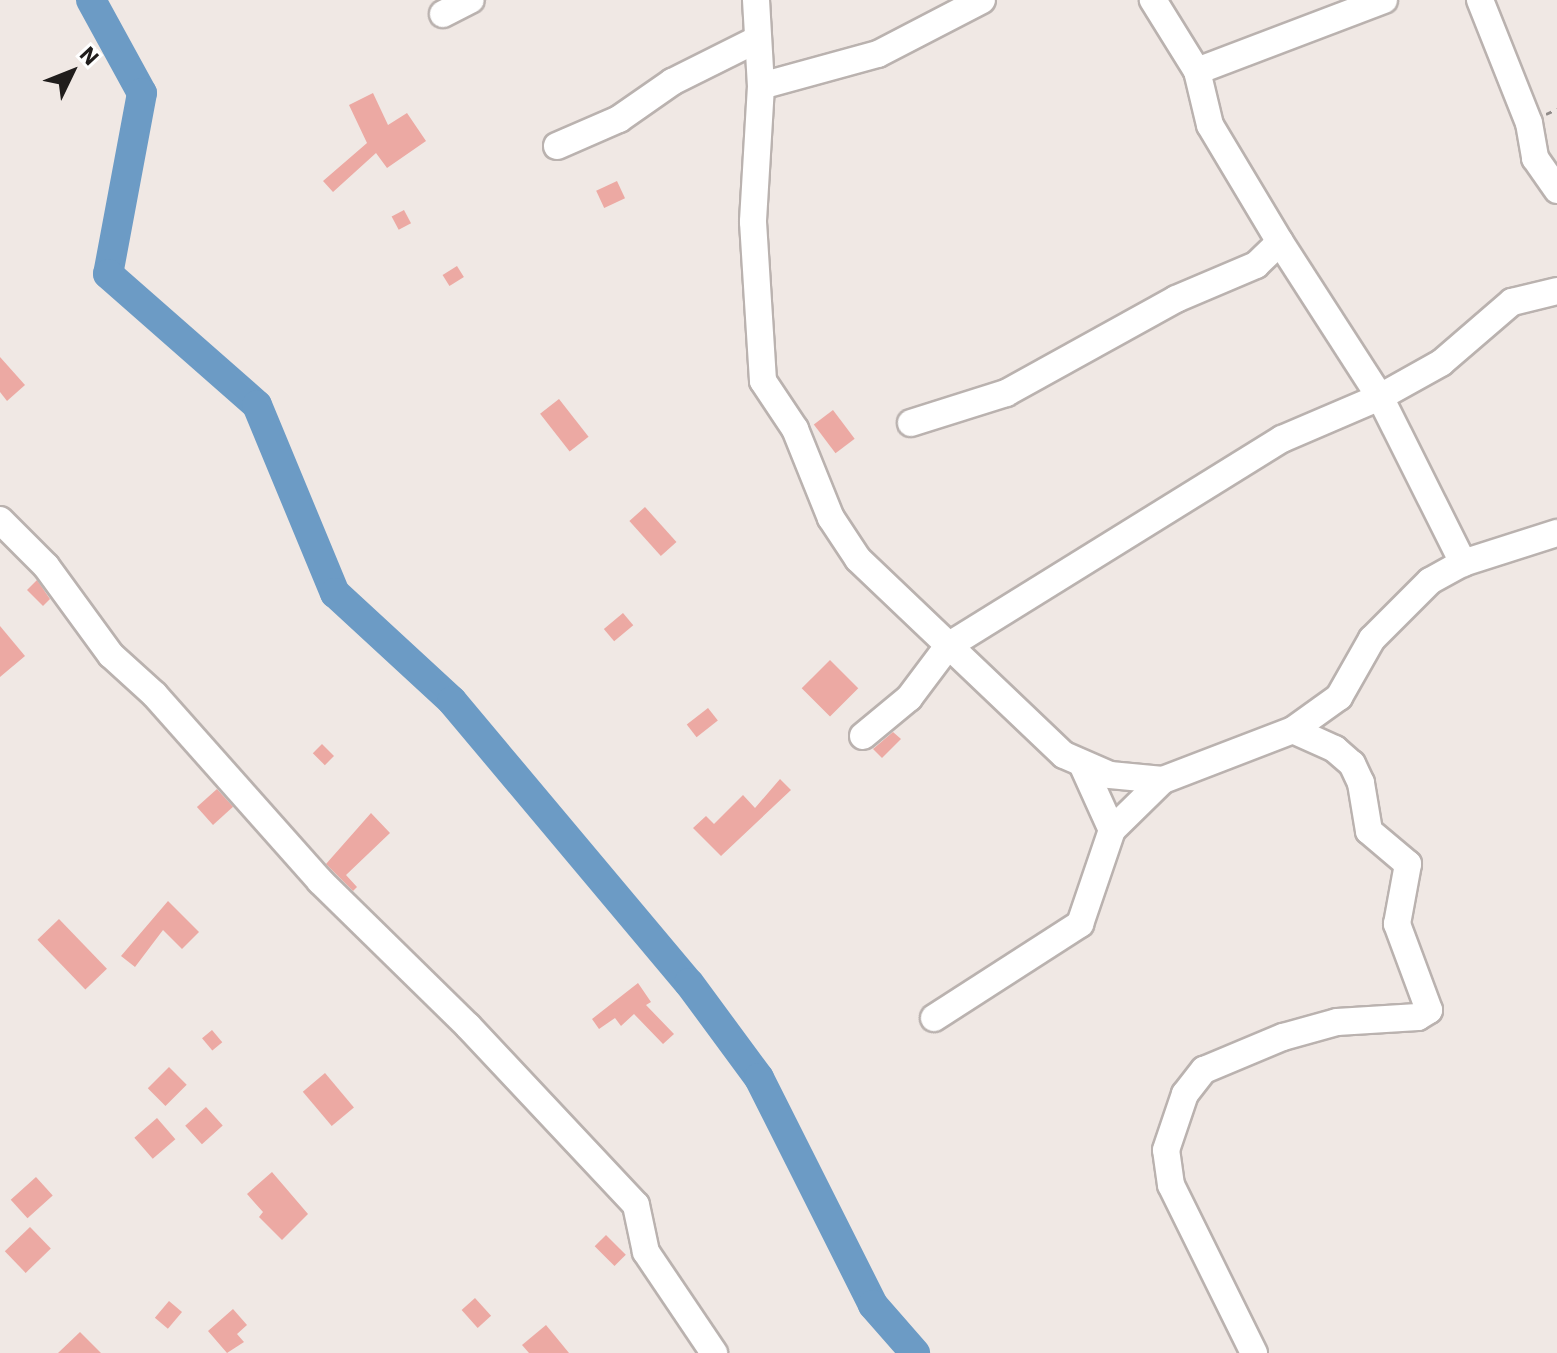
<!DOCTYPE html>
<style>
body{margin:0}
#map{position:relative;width:1557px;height:1353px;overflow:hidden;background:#f0e8e4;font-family:"IBM Plex Sans",sans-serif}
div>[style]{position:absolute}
.river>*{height:30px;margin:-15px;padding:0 15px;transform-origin:15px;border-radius:15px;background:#6c9bc5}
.building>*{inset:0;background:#eca9a3;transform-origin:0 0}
.path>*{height:3px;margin-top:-1.5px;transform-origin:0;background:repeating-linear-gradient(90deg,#918b89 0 6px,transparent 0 12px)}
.roads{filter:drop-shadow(2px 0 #bab2af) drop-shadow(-2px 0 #bab2af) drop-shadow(0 2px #bab2af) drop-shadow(0 -2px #bab2af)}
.minor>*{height:26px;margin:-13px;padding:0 13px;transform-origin:13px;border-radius:13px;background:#fff}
span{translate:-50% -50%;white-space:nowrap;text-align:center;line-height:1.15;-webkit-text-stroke:7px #fff;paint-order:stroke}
.north{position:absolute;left:32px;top:32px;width:80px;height:80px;-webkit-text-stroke:6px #fff;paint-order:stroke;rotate:47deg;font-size:22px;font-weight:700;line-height:32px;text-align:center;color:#201d1c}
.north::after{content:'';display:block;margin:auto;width:28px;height:36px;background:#201d1c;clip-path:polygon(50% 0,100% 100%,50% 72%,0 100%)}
</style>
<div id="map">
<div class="river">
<i style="left:91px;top:0;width:106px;rotate:61.3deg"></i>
<i style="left:142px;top:93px;width:184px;rotate:100.6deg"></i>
<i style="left:108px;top:274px;width:198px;rotate:41.3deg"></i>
<i style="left:257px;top:405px;width:204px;rotate:67.5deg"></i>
<i style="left:335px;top:593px;width:159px;rotate:42.7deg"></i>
<i style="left:452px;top:701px;width:368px;rotate:50deg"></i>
<i style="left:689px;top:983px;width:118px;rotate:53.6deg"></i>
<i style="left:759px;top:1078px;width:254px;rotate:63.3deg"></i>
<i style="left:873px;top:1305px;width:64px;rotate:48.8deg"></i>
</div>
<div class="building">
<i style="clip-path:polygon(373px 93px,388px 125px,407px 113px,426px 141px,387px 168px,376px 153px,333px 192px,323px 181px,367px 143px,349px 105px)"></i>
<i style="left:617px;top:181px;width:19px;height:23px;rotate:65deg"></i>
<i style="left:404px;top:210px;width:15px;height:14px;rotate:62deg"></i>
<i style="left:457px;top:266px;width:13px;height:17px;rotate:58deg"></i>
<i style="clip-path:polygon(0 357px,25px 385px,7px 401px,0 392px)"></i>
<i style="left:559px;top:399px;width:48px;height:24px;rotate:52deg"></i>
<i style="left:833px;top:410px;width:36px;height:24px;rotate:53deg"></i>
<i style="left:645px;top:507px;width:47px;height:21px;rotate:48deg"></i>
<i style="clip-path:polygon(37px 580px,50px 599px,43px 606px,27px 590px)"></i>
<i style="left:623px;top:613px;width:16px;height:25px;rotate:50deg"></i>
<i style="clip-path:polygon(0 626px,25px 656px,0 677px)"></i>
<i style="left:830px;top:660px;width:40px;height:40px;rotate:45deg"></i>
<i style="left:708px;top:708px;width:16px;height:27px;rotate:52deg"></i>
<i style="clip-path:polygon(893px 732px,901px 739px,882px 758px,873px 749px)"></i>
<i style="left:322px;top:744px;width:17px;height:13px;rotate:45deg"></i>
<i style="clip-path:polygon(780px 779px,791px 790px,721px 856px,693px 828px,706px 816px,714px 824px,743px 795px,755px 808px)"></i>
<i style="left:217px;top:789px;width:24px;height:27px;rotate:48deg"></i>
<i style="clip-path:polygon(371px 813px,390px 833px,346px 875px,357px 887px,353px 891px,326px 864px)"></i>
<i style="clip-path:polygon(168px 901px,199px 932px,182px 949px,163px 930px,135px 967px,121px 956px)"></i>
<i style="left:59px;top:919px;width:69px;height:30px;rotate:46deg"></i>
<i style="clip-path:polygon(638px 983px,651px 1002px,646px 1005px,674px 1034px,663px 1044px,634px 1014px,621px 1026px,615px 1018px,599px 1029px,592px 1019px)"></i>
<i style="left:212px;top:1030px;width:16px;height:13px;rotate:50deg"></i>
<i style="left:169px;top:1067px;width:25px;height:30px;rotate:45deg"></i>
<i style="left:325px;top:1073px;width:45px;height:29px;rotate:50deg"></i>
<i style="left:206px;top:1107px;width:25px;height:28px;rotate:48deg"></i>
<i style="left:157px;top:1118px;width:28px;height:30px;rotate:49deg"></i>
<i style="clip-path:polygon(272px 1172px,308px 1214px,282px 1240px,259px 1217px,263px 1212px,247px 1194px)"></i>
<i style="left:36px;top:1177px;width:25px;height:34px;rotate:48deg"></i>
<i style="left:30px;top:1227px;width:30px;height:35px;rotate:46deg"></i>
<i style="left:606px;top:1235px;width:28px;height:16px;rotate:45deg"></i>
<i style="left:475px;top:1298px;width:24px;height:18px;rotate:48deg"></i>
<i style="left:169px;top:1301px;width:17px;height:22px;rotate:40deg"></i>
<i style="clip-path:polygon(233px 1309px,247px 1325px,237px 1334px,244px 1342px,227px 1353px,208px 1331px)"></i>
<i style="clip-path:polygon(546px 1325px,569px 1353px,529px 1353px,522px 1345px)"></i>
<i style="clip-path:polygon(80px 1332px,101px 1353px,58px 1353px)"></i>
</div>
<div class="path">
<i style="left:1546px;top:114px;width:12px;rotate:-24deg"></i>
</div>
<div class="roads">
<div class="minor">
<i style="left:756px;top:0;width:86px;rotate:86.7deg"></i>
<i style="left:761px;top:86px;width:136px;rotate:93.4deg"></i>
<i style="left:753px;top:222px;width:159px;rotate:86.4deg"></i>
<i style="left:763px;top:381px;width:58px;rotate:56.3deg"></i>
<i style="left:795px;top:429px;width:96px;rotate:68deg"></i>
<i style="left:831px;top:518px;width:49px;rotate:56.6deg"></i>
<i style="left:858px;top:559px;width:284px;rotate:43.6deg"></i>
<i style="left:1064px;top:755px;width:50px;rotate:23.5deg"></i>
<i style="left:1110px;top:775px;width:53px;rotate:5.4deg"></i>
<i style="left:1163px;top:780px;width:139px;rotate:-21deg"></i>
<i style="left:1293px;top:730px;width:57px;rotate:-35.7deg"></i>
<i style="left:1339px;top:697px;width:67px;rotate:-60.4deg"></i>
<i style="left:1372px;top:639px;width:82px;rotate:-45deg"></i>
<i style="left:1430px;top:581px;width:38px;rotate:-29deg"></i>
<i style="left:1463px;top:563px;width:99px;rotate:-17.7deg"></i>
<i style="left:1480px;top:0;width:132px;rotate:68.3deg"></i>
<i style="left:1529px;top:123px;width:36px;rotate:80deg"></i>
<i style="left:1535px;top:158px;width:39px;rotate:55deg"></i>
<i style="left:443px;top:14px;width:31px;rotate:-27deg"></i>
<i style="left:1197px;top:71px;width:200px;rotate:-20.8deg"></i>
<i style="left:761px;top:86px;width:121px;rotate:-15.3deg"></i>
<i style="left:878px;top:54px;width:117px;rotate:-27.4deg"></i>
<i style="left:557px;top:146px;width:68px;rotate:-23.5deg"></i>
<i style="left:619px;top:119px;width:65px;rotate:-34.9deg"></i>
<i style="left:672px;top:82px;width:96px;rotate:-26.6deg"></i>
<i style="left:1280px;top:242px;width:184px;rotate:57.2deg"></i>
<i style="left:1380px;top:397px;width:186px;rotate:63.4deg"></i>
<i style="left:911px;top:423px;width:100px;rotate:-17.5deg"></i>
<i style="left:1006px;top:393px;width:194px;rotate:-28.9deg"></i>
<i style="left:1176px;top:299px;width:87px;rotate:-23deg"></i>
<i style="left:1256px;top:265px;width:33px;rotate:-44deg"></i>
<i style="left:1280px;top:242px;width:136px;rotate:-120.9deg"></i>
<i style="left:1210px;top:125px;width:56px;rotate:-103.5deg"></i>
<i style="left:1197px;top:71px;width:84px;rotate:-121.8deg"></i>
<i style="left:0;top:520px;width:65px;rotate:45deg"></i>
<i style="left:46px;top:566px;width:110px;rotate:53.9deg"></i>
<i style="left:111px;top:655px;width:59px;rotate:42.3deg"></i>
<i style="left:155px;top:695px;width:249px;rotate:48.4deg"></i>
<i style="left:320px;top:881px;width:207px;rotate:44.4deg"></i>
<i style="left:468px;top:1026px;width:245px;rotate:46.8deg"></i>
<i style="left:636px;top:1205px;width:48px;rotate:78deg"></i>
<i style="left:646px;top:1252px;width:122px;rotate:56deg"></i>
<i style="left:863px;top:736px;width:60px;rotate:-39.6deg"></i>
<i style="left:909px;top:698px;width:65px;rotate:-53.1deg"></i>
<i style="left:948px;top:646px;width:393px;rotate:-31.8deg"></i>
<i style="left:1282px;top:439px;width:107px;rotate:-23.2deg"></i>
<i style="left:1380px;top:397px;width:70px;rotate:-29.1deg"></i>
<i style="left:1441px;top:363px;width:94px;rotate:-40.7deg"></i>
<i style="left:1512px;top:302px;width:46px;rotate:-13.7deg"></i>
<i style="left:1082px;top:764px;width:72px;rotate:65.6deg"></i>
<i style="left:934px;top:1018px;width:174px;rotate:-32.8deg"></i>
<i style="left:1080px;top:924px;width:99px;rotate:-71.2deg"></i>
<i style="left:1112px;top:830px;width:71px;rotate:-44.4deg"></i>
<i style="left:1254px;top:1353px;width:187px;rotate:-116.3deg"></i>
<i style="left:1171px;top:1185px;width:35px;rotate:-98deg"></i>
<i style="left:1166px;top:1150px;width:59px;rotate:-71.3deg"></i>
<i style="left:1185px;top:1094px;width:31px;rotate:-52deg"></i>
<i style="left:1204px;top:1070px;width:86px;rotate:-22.7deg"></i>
<i style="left:1283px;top:1037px;width:56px;rotate:-15.5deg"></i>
<i style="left:1337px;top:1022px;width:81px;rotate:-3.5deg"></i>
<i style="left:1418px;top:1017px;width:13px;rotate:-32deg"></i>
<i style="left:1429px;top:1010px;width:92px;rotate:-110.4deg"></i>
<i style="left:1397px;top:924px;width:61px;rotate:-79.6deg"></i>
<i style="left:1408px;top:864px;width:51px;rotate:-139.8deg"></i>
<i style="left:1369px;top:831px;width:49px;rotate:-99.5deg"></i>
<i style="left:1361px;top:783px;width:21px;rotate:-115deg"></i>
<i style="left:1352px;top:764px;width:23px;rotate:-139deg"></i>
<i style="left:1335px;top:749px;width:46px;rotate:-155.7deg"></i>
</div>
</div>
<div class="north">N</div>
</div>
